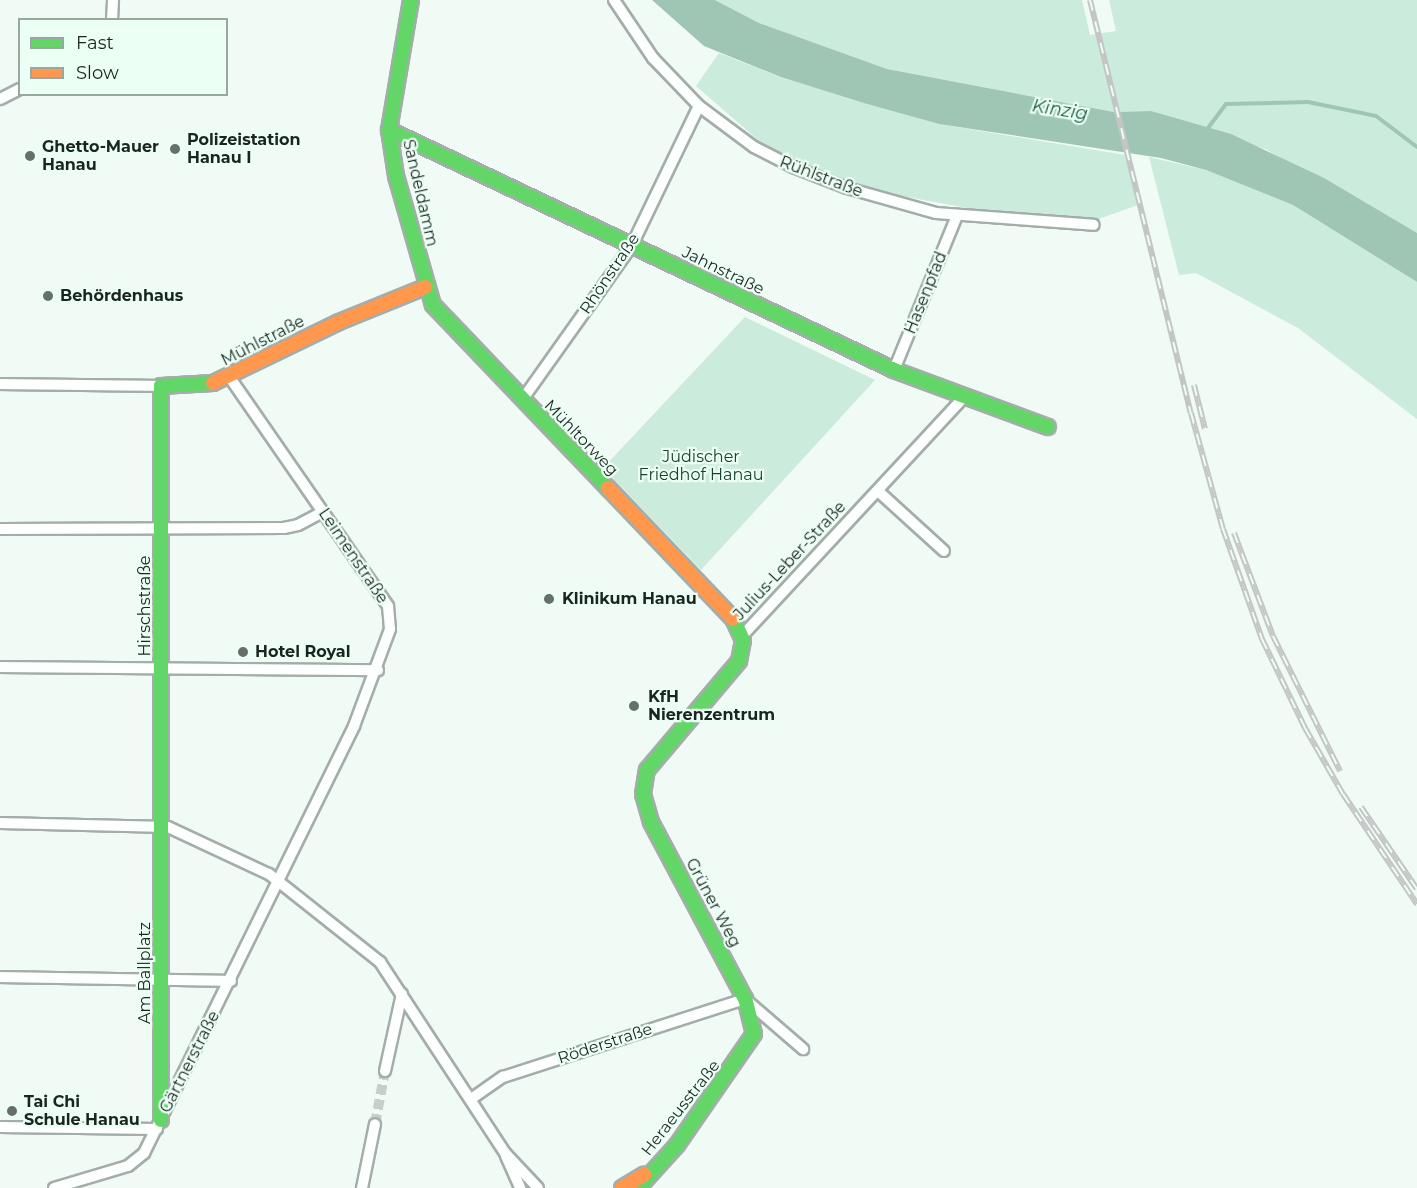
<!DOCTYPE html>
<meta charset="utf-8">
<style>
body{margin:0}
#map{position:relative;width:1417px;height:1188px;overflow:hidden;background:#f0fbf5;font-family:Montserrat,sans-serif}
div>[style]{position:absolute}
.green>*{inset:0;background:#cbebdc}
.water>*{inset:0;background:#9fc6b5}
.stream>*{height:4px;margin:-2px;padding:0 2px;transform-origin:2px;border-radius:2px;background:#9fc6b5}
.street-tunnel>*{height:10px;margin-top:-5px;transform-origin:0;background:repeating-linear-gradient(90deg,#c6d0ca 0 10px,transparent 0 15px)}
.roads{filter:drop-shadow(2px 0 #a4ada9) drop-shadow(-2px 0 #a4ada9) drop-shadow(0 2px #a4ada9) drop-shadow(0 -2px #a4ada9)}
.street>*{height:10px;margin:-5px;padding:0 5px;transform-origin:5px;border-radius:5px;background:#fdfefe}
.fast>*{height:14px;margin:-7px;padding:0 7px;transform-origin:7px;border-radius:7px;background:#63d668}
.slow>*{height:14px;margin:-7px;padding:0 7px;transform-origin:7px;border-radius:7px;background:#ff974d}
.rail>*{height:6px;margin-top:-3px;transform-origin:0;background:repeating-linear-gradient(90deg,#ecfff5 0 11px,#c4c6c5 0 22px);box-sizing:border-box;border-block:2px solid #c4c6c5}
.dots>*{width:16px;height:16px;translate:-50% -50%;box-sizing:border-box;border:3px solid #ecfff5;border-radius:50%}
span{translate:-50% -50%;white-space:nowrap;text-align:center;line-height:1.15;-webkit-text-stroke:4.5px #ecfff5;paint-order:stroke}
.poi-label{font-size:16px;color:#1c2420;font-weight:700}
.left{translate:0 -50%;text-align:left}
.street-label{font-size:16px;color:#1c2420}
.park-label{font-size:16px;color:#174232}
.water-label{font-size:18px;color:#195a43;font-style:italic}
.legend{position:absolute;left:18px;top:18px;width:210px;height:78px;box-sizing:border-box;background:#ecfff5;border:2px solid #99a7a0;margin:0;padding:8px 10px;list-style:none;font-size:18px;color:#1c2420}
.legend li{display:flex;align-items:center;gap:12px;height:30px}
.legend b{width:30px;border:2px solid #99a7a0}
</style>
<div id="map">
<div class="green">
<i style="clip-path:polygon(715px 0,1082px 0,1090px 35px,1116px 31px,1109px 0,1417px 0,1417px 233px,1265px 149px,1151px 111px,1114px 112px,887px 69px,759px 23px)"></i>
<i style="clip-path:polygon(719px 53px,781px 77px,939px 124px,1125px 155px,1138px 205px,1090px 222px,973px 209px,874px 191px,807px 168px,765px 146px,696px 86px)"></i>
<i style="clip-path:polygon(1149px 157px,1206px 170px,1293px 205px,1417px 282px,1417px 419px,1298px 328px,1196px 273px,1179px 275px)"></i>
<i style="clip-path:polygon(745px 317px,875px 380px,701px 570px,603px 468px)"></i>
</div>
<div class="water">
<i style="clip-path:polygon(652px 0,715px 0,759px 23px,887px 69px,1114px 112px,1151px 111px,1231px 134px,1324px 178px,1417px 233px,1417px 282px,1293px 205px,1206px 170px,1161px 158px,939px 124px,864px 103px,781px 77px,704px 46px)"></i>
</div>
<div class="stream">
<i style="left:1208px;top:128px;width:30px;rotate:-53deg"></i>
<i style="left:1226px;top:104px;width:82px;rotate:-1.4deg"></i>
<i style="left:1308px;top:102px;width:69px;rotate:11.6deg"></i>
<i style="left:1376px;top:116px;width:51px;rotate:37.1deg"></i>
</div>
<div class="street-tunnel">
<i style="left:375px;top:1124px;width:54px;rotate:-79.3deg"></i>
</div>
<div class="roads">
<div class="street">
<i style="left:614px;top:0;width:70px;rotate:56.1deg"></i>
<i style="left:653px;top:58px;width:66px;rotate:46.2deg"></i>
<i style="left:699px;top:106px;width:69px;rotate:36.7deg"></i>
<i style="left:754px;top:147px;width:44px;rotate:27.1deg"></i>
<i style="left:793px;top:167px;width:58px;rotate:21.3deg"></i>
<i style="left:847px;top:188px;width:92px;rotate:15.7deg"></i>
<i style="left:936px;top:213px;width:158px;rotate:4.3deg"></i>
<i style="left:112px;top:20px;width:20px;rotate:-87deg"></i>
<i style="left:0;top:99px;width:22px;rotate:-27deg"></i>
<i style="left:894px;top:370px;width:166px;rotate:-67.8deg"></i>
<i style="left:0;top:384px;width:161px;rotate:0.7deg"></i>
<i style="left:522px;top:400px;width:190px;rotate:-54.6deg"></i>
<i style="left:632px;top:245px;width:154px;rotate:-64.3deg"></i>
<i style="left:878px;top:491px;width:89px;rotate:42.3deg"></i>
<i style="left:0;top:529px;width:284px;rotate:-0.2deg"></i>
<i style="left:284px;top:528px;width:14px;rotate:-12deg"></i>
<i style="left:298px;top:525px;width:27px;rotate:-28deg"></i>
<i style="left:742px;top:636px;width:326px;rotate:-47.1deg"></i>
<i style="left:0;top:667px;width:378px;rotate:0.5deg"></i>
<i style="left:0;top:823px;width:168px;rotate:1.4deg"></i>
<i style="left:168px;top:827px;width:111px;rotate:25deg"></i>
<i style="left:269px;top:874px;width:142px;rotate:38.4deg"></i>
<i style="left:380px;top:962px;width:228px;rotate:56.8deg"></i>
<i style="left:505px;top:1153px;width:48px;rotate:46.7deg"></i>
<i style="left:0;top:977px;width:231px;rotate:1deg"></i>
<i style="left:385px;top:1071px;width:79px;rotate:-77.6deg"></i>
<i style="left:471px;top:1099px;width:39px;rotate:-35deg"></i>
<i style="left:503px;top:1077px;width:254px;rotate:-17.9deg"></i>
<i style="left:745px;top:999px;width:77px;rotate:40.8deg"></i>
<i style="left:0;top:1127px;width:157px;rotate:0.7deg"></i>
<i style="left:506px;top:1156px;width:35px;rotate:66deg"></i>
<i style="left:54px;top:1188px;width:77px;rotate:-16.6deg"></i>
<i style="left:128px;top:1166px;width:21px;rotate:-39deg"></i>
<i style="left:144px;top:1153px;width:476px;rotate:-63.8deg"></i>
<i style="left:354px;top:726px;width:103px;rotate:-69.6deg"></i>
<i style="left:390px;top:629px;width:23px;rotate:-95deg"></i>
<i style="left:388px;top:606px;width:277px;rotate:-124.7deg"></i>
<i style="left:362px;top:1188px;width:65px;rotate:-78.5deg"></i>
</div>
<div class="fast">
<i style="left:411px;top:0;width:132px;rotate:99.6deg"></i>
<i style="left:389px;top:130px;width:47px;rotate:81.3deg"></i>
<i style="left:396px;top:176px;width:134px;rotate:74deg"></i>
<i style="left:433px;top:305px;width:253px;rotate:46.3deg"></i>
<i style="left:389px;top:130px;width:559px;rotate:25.42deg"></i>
<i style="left:894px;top:370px;width:164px;rotate:20.3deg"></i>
<i style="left:161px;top:1120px;width:734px;rotate:-90deg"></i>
<i style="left:161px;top:386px;width:52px;rotate:-3.3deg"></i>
<i style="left:638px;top:1188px;width:58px;rotate:-47.8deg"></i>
<i style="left:677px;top:1145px;width:135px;rotate:-55.3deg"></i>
<i style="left:754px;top:1034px;width:36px;rotate:-104deg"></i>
<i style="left:745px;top:999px;width:200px;rotate:-118deg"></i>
<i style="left:651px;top:822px;width:29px;rotate:-106deg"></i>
<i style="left:643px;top:794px;width:24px;rotate:-81deg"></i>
<i style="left:647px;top:770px;width:143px;rotate:-49.8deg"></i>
<i style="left:739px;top:661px;width:21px;rotate:-79deg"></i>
<i style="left:743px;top:640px;width:23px;rotate:-115deg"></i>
</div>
<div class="slow">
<i style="left:213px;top:383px;width:140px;rotate:-25.8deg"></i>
<i style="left:339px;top:322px;width:93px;rotate:-22.1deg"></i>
<i style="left:608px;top:488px;width:181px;rotate:46.3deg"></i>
<i style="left:622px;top:1188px;width:26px;rotate:-31deg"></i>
</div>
</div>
<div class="rail">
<i style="left:1090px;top:0;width:425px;rotate:76.3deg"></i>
<i style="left:1191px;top:413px;width:120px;rotate:74.6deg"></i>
<i style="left:1223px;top:529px;width:117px;rotate:70.5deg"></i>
<i style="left:1262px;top:639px;width:99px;rotate:64.2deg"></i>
<i style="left:1305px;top:728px;width:76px;rotate:60.1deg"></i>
<i style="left:1343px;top:794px;width:133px;rotate:56.1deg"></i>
<i style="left:1194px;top:385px;width:45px;rotate:76deg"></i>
<i style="left:1234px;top:533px;width:110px;rotate:69.3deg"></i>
<i style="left:1273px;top:636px;width:151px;rotate:63.6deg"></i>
<i style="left:1361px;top:807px;width:99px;rotate:55.7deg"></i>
</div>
<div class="dots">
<i style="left:175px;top:149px;background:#666f6b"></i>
<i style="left:30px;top:156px;background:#666f6b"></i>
<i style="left:48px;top:296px;background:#666f6b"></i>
<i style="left:549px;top:599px;background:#666f6b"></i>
<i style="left:243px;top:652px;background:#666f6b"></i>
<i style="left:634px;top:706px;background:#666f6b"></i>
<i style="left:12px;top:1111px;background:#666f6b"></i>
</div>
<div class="poi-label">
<span class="left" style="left:187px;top:149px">Polizeistation<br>Hanau I</span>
<span class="left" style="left:42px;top:156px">Ghetto-Mauer<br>Hanau</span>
<span class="left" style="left:60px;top:296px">Behördenhaus</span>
<span class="left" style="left:562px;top:599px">Klinikum Hanau</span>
<span class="left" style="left:255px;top:652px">Hotel Royal</span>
<span class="left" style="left:648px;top:706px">KfH<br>Nierenzentrum</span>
<span class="left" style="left:24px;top:1111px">Tai Chi<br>Schule Hanau</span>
</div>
<div class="street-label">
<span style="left:821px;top:177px;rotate:21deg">Rühlstraße</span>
<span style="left:420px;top:193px;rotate:77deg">Sandeldamm</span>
<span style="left:723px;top:271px;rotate:26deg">Jahnstraße</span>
<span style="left:610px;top:274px;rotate:-56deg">Rhönstraße</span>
<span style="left:926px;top:293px;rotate:-68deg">Hasenpfad</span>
<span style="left:263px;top:341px;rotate:-27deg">Mühlstraße</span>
<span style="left:581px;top:438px;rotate:46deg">Mühltorweg</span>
<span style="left:353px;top:556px;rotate:56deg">Leimenstraße</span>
<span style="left:790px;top:561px;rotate:-47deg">Julius-Leber-Straße</span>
<span style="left:145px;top:606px;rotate:-90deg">Hirschstraße</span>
<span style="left:713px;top:903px;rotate:62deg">Grüner Weg</span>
<span style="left:145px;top:973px;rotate:-90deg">Am Ballplatz</span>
<span style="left:605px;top:1044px;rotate:-18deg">Röderstraße</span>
<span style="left:190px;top:1062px;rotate:-63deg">Gärtnerstraße</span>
<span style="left:681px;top:1108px;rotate:-52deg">Heraeusstraße</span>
</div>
<div class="park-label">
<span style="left:701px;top:466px">Jüdischer<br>Friedhof Hanau</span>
</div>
<div class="water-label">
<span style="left:1060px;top:110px;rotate:9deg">Kinzig</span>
</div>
<ul class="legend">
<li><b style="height:8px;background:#63d668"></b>Fast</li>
<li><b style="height:8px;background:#ff974d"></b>Slow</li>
</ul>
</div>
